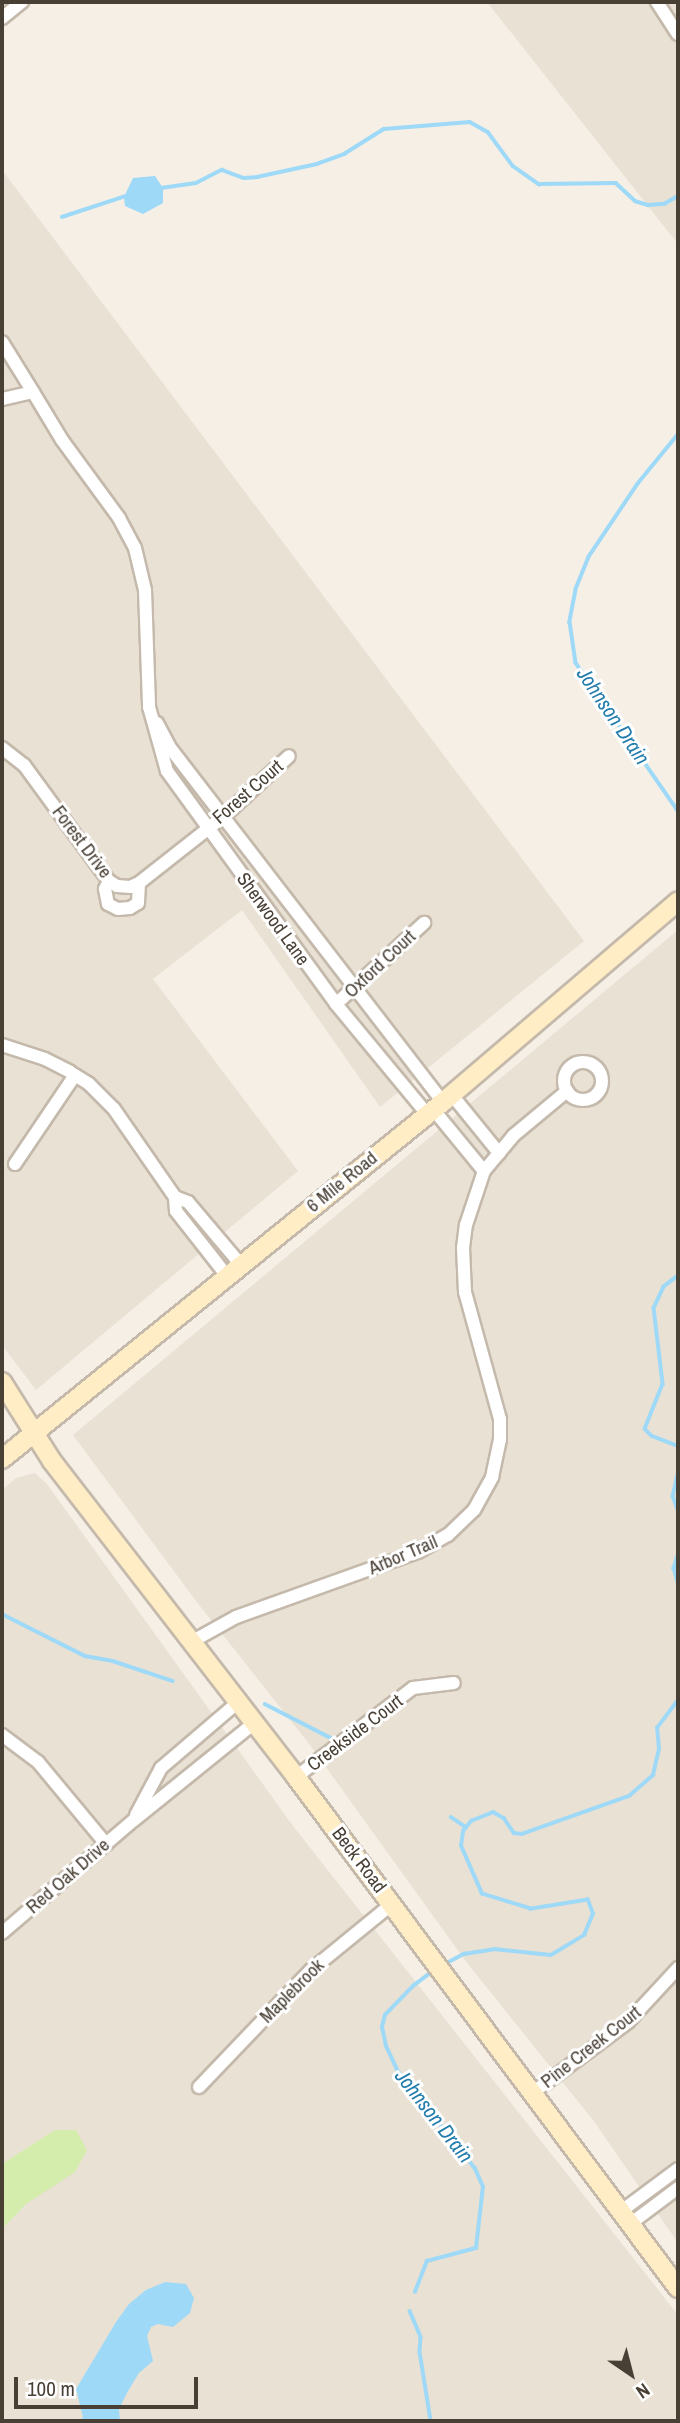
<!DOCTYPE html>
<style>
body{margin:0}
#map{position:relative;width:680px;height:2423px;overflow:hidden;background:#f5efe6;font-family:"Archivo Narrow",sans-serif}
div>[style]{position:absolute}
.residential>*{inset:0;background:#e9e1d4}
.green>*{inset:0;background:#d4ecac}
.water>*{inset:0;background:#9ed9f7}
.stream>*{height:3.5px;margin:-1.75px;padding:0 1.75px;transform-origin:1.75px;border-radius:1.75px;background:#9ed9f7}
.roads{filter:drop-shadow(2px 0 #c4b9ab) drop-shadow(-2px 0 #c4b9ab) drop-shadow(0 2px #c4b9ab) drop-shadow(0 -2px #c4b9ab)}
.street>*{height:12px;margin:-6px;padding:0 6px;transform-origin:6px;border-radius:6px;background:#fff}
.street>.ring{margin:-6px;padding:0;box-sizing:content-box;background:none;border:12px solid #fff;border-radius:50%}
.secondary>*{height:18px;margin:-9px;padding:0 9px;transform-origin:9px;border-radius:9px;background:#ffedc6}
span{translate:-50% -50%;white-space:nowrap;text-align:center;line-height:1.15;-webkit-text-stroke:6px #fff;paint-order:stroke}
.street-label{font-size:19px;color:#483f35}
.water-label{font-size:21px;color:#227dad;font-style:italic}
.frame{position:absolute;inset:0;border:4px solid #483f35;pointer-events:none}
.north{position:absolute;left:596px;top:2339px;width:70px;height:70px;-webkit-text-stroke:5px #fff;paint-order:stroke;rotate:145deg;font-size:19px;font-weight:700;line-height:28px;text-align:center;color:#483f35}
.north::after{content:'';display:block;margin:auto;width:24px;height:32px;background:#483f35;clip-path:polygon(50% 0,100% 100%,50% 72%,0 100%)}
.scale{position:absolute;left:14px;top:2377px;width:184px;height:32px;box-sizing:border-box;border:4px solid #483f35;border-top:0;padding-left:9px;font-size:21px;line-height:24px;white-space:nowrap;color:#483f35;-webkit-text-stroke:5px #fff;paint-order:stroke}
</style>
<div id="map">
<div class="residential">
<i style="clip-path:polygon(487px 2px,678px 2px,678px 244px)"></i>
<i style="clip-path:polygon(2px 170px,584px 941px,380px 1107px,242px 910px,153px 979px,298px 1171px,36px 1390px,2px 1345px)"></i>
<i style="clip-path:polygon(678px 930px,678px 2243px,593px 2120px,467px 1963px,310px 1745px,196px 1601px,73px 1435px)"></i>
<i style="clip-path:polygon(35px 1473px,47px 1484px,293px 1826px,678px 2315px,678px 2421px,2px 2421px,2px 1490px,16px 1478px)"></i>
</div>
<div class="green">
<i style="clip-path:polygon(55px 2130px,76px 2130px,87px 2150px,75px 2172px,26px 2204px,2px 2229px,2px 2164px)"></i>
</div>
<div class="water">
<i style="clip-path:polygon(155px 176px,163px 188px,163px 203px,143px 214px,125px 206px,124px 197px,133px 178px)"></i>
<i style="clip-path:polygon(165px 2282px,186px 2284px,194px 2298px,190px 2313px,173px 2327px,158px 2324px,151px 2327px,147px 2336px,153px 2361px,139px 2373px,128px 2391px,119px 2409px,120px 2421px,80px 2421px,83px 2417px,76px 2389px,116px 2322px,129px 2304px,146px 2290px)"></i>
</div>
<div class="stream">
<i style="left:161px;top:188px;width:35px;rotate:-8deg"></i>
<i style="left:196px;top:183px;width:29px;rotate:-27deg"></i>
<i style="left:222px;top:170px;width:23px;rotate:20deg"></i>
<i style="left:244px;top:178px;width:13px;rotate:-4deg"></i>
<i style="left:257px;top:177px;width:61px;rotate:-12.2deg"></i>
<i style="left:317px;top:164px;width:29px;rotate:-20deg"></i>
<i style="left:344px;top:154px;width:47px;rotate:-32deg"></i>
<i style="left:384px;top:129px;width:86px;rotate:-4.7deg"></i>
<i style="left:470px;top:122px;width:21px;rotate:29deg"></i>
<i style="left:488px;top:132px;width:42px;rotate:53.7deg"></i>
<i style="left:513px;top:166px;width:32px;rotate:35deg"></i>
<i style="left:539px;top:184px;width:77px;rotate:-0.7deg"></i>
<i style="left:616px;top:183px;width:26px;rotate:43deg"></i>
<i style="left:635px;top:201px;width:14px;rotate:17deg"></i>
<i style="left:648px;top:205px;width:16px;rotate:-4deg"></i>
<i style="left:664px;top:204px;width:16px;rotate:-30deg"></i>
<i style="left:62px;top:217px;width:67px;rotate:-18.2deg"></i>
<i style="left:678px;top:435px;width:63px;rotate:129.2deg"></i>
<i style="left:638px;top:484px;width:88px;rotate:123.9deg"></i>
<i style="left:589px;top:557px;width:35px;rotate:112deg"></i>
<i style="left:576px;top:590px;width:33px;rotate:101deg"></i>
<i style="left:570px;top:622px;width:41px;rotate:81.7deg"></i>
<i style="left:576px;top:663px;width:180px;rotate:55.4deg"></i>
<i style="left:678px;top:1276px;width:18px;rotate:142deg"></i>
<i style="left:664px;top:1287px;width:23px;rotate:115deg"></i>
<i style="left:654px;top:1308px;width:77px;rotate:83.2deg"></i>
<i style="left:663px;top:1384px;width:48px;rotate:111.8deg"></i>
<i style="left:645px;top:1429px;width:10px;rotate:45deg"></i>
<i style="left:652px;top:1436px;width:28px;rotate:21deg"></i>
<i style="left:678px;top:1475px;width:22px;rotate:103deg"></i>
<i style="left:673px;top:1496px;width:15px;rotate:70deg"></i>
<i style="left:678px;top:1556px;width:13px;rotate:108deg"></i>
<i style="left:674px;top:1568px;width:15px;rotate:74deg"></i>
<i style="left:2px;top:1614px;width:93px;rotate:26.8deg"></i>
<i style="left:85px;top:1656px;width:28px;rotate:10deg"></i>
<i style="left:113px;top:1661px;width:63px;rotate:18.4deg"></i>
<i style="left:265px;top:1704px;width:74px;rotate:27.3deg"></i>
<i style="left:451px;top:1817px;width:18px;rotate:34deg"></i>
<i style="left:443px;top:1965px;width:24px;rotate:-28deg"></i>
<i style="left:464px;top:1954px;width:30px;rotate:-9deg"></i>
<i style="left:494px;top:1949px;width:57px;rotate:6deg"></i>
<i style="left:551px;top:1955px;width:39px;rotate:-31deg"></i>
<i style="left:584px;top:1935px;width:23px;rotate:-67deg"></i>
<i style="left:593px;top:1914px;width:15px;rotate:-110deg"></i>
<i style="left:588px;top:1900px;width:58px;rotate:171deg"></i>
<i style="left:531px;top:1909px;width:51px;rotate:-163deg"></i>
<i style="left:482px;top:1894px;width:52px;rotate:-113.6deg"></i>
<i style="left:461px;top:1846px;width:15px;rotate:-82deg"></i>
<i style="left:463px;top:1831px;width:13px;rotate:-51deg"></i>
<i style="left:471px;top:1821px;width:24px;rotate:-22deg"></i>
<i style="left:493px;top:1812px;width:13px;rotate:29deg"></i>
<i style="left:504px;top:1818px;width:18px;rotate:56deg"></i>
<i style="left:514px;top:1833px;width:8px;rotate:7deg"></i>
<i style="left:522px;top:1834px;width:114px;rotate:-19.6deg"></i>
<i style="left:629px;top:1796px;width:32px;rotate:-41deg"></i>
<i style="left:653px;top:1775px;width:27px;rotate:-77deg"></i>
<i style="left:659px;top:1749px;width:21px;rotate:-95deg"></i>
<i style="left:657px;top:1728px;width:35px;rotate:-53deg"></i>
<i style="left:415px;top:2292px;width:33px;rotate:-69deg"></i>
<i style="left:427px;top:2261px;width:51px;rotate:-14.9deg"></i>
<i style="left:476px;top:2248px;width:61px;rotate:-83.5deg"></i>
<i style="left:483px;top:2187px;width:20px;rotate:-114deg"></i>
<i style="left:475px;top:2169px;width:124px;rotate:-128.4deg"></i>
<i style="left:398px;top:2072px;width:29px;rotate:-115deg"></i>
<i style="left:386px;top:2046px;width:19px;rotate:-102deg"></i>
<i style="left:382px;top:2027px;width:12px;rotate:-76deg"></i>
<i style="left:385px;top:2015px;width:40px;rotate:-46deg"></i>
<i style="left:413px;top:1986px;width:25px;rotate:-37deg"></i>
<i style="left:410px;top:2311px;width:28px;rotate:67deg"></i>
<i style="left:421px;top:2337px;width:15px;rotate:94deg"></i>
<i style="left:420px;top:2352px;width:70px;rotate:80.9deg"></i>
</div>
<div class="roads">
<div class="street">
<i style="left:657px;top:2px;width:38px;rotate:57deg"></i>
<i style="left:2px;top:18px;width:26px;rotate:-39deg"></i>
<i style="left:2px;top:342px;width:59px;rotate:58.2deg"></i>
<i style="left:33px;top:392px;width:32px;rotate:167deg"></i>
<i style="left:33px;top:392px;width:56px;rotate:58.9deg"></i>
<i style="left:62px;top:440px;width:97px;rotate:53.8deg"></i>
<i style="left:119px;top:518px;width:34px;rotate:62deg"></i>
<i style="left:135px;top:548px;width:43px;rotate:76.6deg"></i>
<i style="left:145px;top:590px;width:117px;rotate:88deg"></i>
<i style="left:149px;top:707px;width:66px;rotate:74.3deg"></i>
<i style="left:167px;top:771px;width:288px;rotate:54deg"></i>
<i style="left:336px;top:1004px;width:143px;rotate:50.4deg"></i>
<i style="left:157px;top:723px;width:30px;rotate:62deg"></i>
<i style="left:171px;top:749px;width:446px;rotate:52.4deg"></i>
<i style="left:2px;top:748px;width:28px;rotate:38deg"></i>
<i style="left:24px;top:765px;width:144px;rotate:53.8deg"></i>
<i style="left:109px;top:881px;width:9px;rotate:32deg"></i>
<i style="left:117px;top:886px;width:13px;rotate:4deg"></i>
<i style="left:130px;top:887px;width:10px;rotate:-24deg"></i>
<i style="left:139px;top:883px;width:108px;rotate:-38.2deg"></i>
<i style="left:224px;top:816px;width:88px;rotate:-42.7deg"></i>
<i style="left:109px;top:881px;width:9px;rotate:117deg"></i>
<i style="left:105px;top:889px;width:15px;rotate:79deg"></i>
<i style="left:108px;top:904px;width:11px;rotate:27deg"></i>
<i style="left:118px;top:909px;width:12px;rotate:-5deg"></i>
<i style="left:130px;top:908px;width:9px;rotate:-32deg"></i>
<i style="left:138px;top:903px;width:20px;rotate:-87deg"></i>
<i style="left:336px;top:1004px;width:120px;rotate:-42.6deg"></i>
<i style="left:2px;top:1045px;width:45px;rotate:18deg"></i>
<i style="left:45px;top:1059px;width:28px;rotate:27deg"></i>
<i style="left:70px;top:1072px;width:22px;rotate:32deg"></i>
<i style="left:89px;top:1084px;width:35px;rotate:45deg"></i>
<i style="left:114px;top:1109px;width:107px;rotate:55.3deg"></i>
<i style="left:175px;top:1197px;width:14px;rotate:86deg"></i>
<i style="left:176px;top:1211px;width:83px;rotate:51.9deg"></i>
<i class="ring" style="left:564px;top:1062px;width:26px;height:26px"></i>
<i style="left:452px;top:1095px;width:75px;rotate:51deg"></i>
<i style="left:433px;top:1109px;width:80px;rotate:50.6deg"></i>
<i style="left:15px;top:1164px;width:107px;rotate:-56deg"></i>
<i style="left:175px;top:1197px;width:14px;rotate:21deg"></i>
<i style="left:188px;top:1202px;width:82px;rotate:49.9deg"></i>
<i style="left:191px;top:1642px;width:51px;rotate:-29.1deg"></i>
<i style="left:236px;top:1617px;width:193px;rotate:-19.7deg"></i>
<i style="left:418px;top:1552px;width:34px;rotate:-30deg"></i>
<i style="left:448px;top:1535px;width:36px;rotate:-44deg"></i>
<i style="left:474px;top:1510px;width:38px;rotate:-61deg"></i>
<i style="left:492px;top:1477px;width:38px;rotate:-78deg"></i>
<i style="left:500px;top:1440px;width:21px;rotate:-90deg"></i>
<i style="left:500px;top:1419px;width:132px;rotate:-105.4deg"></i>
<i style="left:465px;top:1292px;width:44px;rotate:-92.6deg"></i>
<i style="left:463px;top:1248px;width:23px;rotate:-83deg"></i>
<i style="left:466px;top:1225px;width:57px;rotate:-71.6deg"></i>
<i style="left:484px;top:1171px;width:47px;rotate:-50.2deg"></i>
<i style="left:514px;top:1135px;width:69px;rotate:-39.7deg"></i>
<i style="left:2px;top:1735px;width:45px;rotate:36.9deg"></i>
<i style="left:38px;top:1762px;width:107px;rotate:50.3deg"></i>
<i style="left:296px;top:1777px;width:147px;rotate:-37.3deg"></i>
<i style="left:413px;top:1688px;width:41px;rotate:-7deg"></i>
<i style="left:136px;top:1815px;width:53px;rotate:-62deg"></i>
<i style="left:161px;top:1768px;width:100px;rotate:-40.5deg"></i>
<i style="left:2px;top:1933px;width:174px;rotate:-40.6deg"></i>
<i style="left:134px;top:1820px;width:154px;rotate:-38.9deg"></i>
<i style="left:199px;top:2087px;width:162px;rotate:-46.3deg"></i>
<i style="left:311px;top:1970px;width:104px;rotate:-39.2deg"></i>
<i style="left:531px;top:2094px;width:121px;rotate:-36.6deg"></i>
<i style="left:628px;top:2022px;width:74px;rotate:-47.2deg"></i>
<i style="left:620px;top:2212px;width:72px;rotate:-36.6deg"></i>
<i style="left:630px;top:2224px;width:60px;rotate:-36.9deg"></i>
</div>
<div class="secondary">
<i style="left:2px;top:1382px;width:93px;rotate:57.7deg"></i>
<i style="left:52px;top:1461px;width:399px;rotate:52.3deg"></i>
<i style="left:296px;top:1777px;width:638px;rotate:53.22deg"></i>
<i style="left:2px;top:1459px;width:567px;rotate:-38.99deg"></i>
<i style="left:443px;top:1102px;width:309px;rotate:-40.5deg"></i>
</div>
</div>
<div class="street-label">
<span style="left:248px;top:792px;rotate:-41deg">Forest Court</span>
<span style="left:82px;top:842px;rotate:53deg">Forest Drive</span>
<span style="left:273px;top:919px;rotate:54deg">Sherwood Lane</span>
<span style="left:380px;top:964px;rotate:-43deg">Oxford Court</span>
<span style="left:342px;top:1182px;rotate:-39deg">6 Mile Road</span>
<span style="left:403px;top:1555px;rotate:-23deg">Arbor Trail</span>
<span style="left:355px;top:1733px;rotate:-37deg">Creekside Court</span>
<span style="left:359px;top:1860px;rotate:53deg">Beck Road</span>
<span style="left:68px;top:1876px;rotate:-41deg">Red Oak Drive</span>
<span style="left:292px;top:1991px;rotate:-45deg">Maplebrook</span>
<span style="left:591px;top:2047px;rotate:-38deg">Pine Creek Court</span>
</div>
<div class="water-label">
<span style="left:613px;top:716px;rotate:56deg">Johnson Drain</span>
<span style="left:434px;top:2116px;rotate:52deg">Johnson Drain</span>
</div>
<div class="frame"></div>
<div class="north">N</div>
<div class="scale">100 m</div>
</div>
